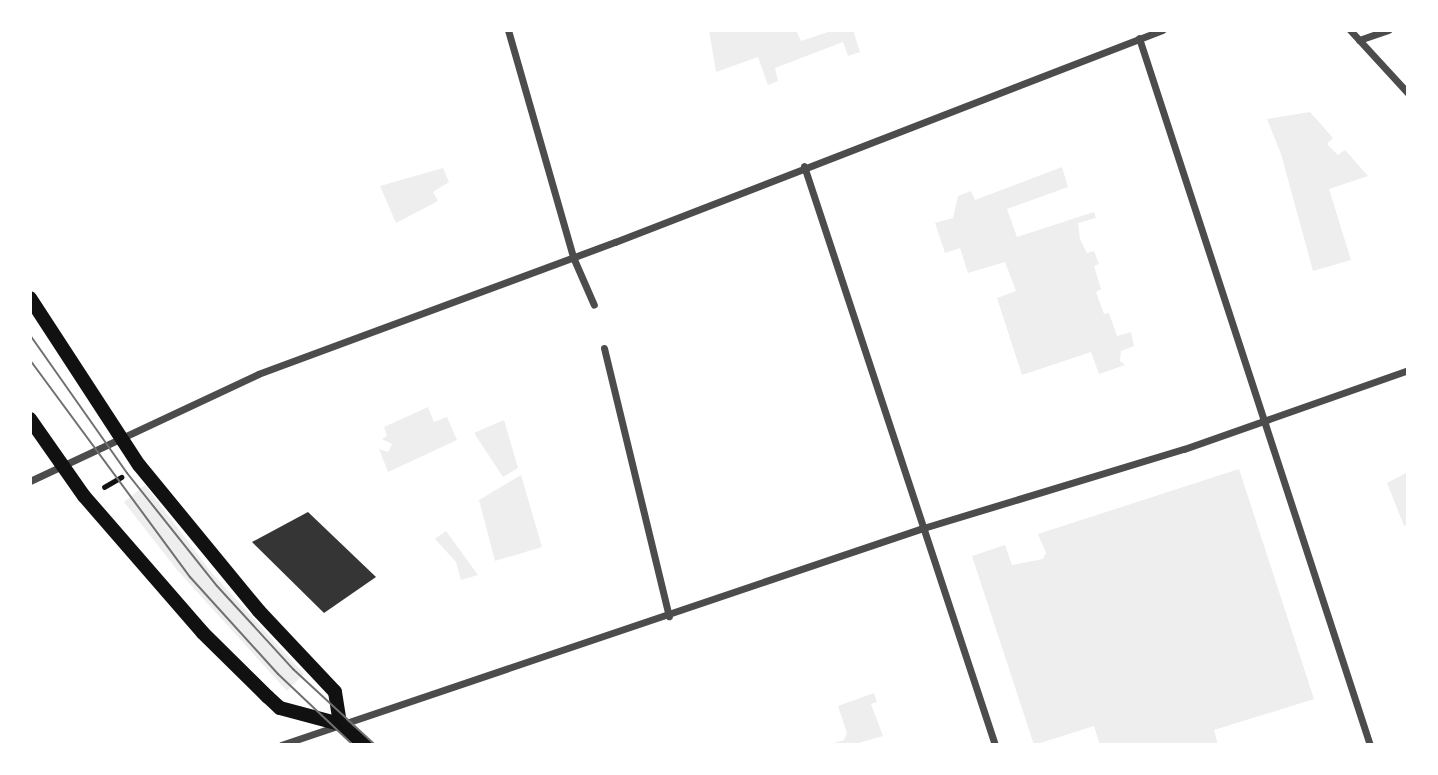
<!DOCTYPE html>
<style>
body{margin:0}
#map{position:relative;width:1438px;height:775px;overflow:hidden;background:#fff;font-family:"Golos Text",sans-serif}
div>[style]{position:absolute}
.green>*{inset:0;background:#eee}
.building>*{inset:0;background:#353535}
.path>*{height:4.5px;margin:-2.25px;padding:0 2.25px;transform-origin:2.25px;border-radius:2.25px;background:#111}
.minor>*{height:7px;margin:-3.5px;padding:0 3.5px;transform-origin:3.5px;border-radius:3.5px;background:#4c4c4c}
.secondary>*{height:14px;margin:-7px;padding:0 7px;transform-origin:7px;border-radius:7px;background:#111}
.tram>*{height:2px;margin:-1px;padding:0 1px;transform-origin:1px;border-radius:1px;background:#707070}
span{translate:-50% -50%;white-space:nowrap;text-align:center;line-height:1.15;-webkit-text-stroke:5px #fff;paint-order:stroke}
.frame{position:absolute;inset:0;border:32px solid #fff;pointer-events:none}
</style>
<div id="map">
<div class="green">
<i style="clip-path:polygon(709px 30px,796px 30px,801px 41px,834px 30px,853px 30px,860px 52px,848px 56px,843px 42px,775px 68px,778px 81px,768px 85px,758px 57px,716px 72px)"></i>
<i style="clip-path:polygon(1310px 112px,1333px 138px,1327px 144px,1338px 155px,1345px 150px,1368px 176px,1329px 189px,1351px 260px,1313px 271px,1281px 154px,1267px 119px)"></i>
<i style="clip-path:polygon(1062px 167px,1068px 187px,1007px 209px,1017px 237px,1094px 212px,1096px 218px,1078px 223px,1080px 239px,1087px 253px,1094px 251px,1099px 264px,1094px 266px,1101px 289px,1096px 292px,1104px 314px,1109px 313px,1117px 336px,1131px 332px,1134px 346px,1121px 351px,1120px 361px,1125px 365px,1099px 374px,1091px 352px,1022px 375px,997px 298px,1016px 291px,1005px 262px,968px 273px,960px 248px,945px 253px,935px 223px,953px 218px,958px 196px,971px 191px,975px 200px)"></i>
<i style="clip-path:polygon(443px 168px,449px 182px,433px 192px,438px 201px,396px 223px,380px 186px)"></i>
<i style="clip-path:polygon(428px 407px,434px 422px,447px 417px,457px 440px,388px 472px,379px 449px,388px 452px,392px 444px,382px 439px,387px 436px,384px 427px)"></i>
<i style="clip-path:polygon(504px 420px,518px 468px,503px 477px,474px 433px)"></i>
<i style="clip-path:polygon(1239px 469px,1314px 699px,1214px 730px,1218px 745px,1100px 745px,1094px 726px,1034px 745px,972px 556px,1005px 545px,1012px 565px,1043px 559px,1046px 553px,1038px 534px)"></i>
<i style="clip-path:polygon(1408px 472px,1408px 524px,1404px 526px,1387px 483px)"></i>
<i style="clip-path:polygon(521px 475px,542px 547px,495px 561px,479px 500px)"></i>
<i style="clip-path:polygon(145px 485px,211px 572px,304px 674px,287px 691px,178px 571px,124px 502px)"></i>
<i style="clip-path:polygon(446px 531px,478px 575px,461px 580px,456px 562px,435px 539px)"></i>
<i style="clip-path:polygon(874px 693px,877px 702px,871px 704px,883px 736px,852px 745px,827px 745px,844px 740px,847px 733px,838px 706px)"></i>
</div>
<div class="building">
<i style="clip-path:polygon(308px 512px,376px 577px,324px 613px,252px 542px)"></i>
</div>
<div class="path">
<i style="left:104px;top:487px;width:20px;rotate:-30deg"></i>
</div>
<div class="minor">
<i style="left:508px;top:30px;width:236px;rotate:74deg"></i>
<i style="left:573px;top:257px;width:52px;rotate:66.4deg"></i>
<i style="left:1350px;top:30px;width:86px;rotate:47.4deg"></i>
<i style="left:1139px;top:38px;width:744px;rotate:71.91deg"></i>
<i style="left:1359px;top:40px;width:31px;rotate:-19deg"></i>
<i style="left:804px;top:166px;width:610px;rotate:71.74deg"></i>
<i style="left:604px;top:348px;width:276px;rotate:76.4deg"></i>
<i style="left:30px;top:481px;width:252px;rotate:-25.1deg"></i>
<i style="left:258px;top:374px;width:381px;rotate:-20.3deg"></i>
<i style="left:615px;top:242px;width:587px;rotate:-21.18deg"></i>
<i style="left:281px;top:745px;width:675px;rotate:-18.68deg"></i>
<i style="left:920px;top:529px;width:276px;rotate:-16.9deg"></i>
<i style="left:1184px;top:449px;width:238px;rotate:-19.4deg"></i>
</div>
<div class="secondary">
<i style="left:30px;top:298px;width:199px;rotate:56.9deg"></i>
<i style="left:139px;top:465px;width:189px;rotate:50.6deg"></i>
<i style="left:259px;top:611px;width:111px;rotate:46.8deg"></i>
<i style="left:335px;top:692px;width:32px;rotate:81deg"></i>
<i style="left:30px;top:419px;width:94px;rotate:55deg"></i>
<i style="left:84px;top:496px;width:181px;rotate:49deg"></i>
<i style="left:203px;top:633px;width:91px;rotate:44.6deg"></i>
<i style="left:268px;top:697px;width:16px;rotate:43deg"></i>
<i style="left:280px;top:708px;width:62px;rotate:14.9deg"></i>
<i style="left:340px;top:724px;width:33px;rotate:40deg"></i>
</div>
<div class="tram">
<i style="left:30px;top:335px;width:169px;rotate:54.9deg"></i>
<i style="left:127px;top:473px;width:144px;rotate:51.5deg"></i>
<i style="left:217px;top:586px;width:113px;rotate:47.5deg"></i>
<i style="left:293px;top:669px;width:112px;rotate:42.8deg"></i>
<i style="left:30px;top:360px;width:270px;rotate:53.6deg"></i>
<i style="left:190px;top:577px;width:131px;rotate:47.8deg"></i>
<i style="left:278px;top:674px;width:103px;rotate:43.4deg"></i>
</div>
<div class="frame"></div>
</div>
